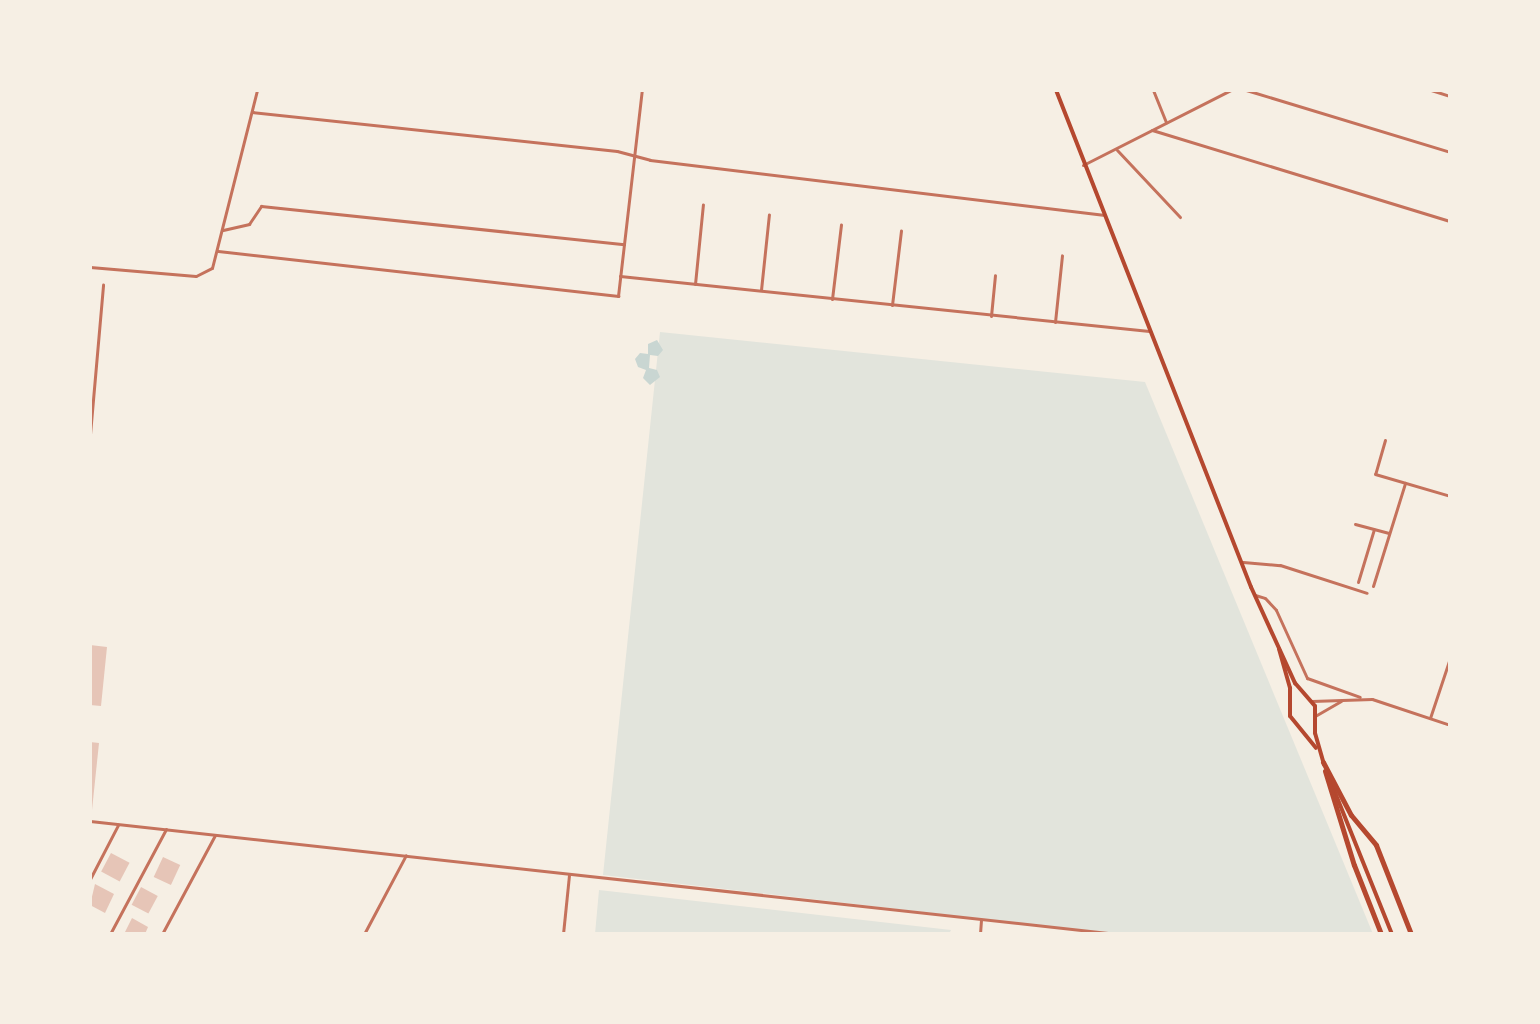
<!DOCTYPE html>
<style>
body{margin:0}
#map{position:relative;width:1540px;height:1024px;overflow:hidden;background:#f6efe4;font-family:"Varela Round",sans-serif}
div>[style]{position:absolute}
.green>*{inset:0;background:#e2e4dc}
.water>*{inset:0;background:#c9d6d2}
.building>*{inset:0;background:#e6c5b7;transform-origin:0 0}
.minor>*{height:3px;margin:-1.5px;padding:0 1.5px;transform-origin:1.5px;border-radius:1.5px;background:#c5725c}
.secondary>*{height:4px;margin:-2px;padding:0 2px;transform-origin:2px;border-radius:2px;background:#b5482f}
.trunk>*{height:5px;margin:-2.5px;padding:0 2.5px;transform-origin:2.5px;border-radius:2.5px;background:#b5482f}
span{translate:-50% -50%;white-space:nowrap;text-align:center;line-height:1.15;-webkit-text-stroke:6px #f6efe4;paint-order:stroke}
.frame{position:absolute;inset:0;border:92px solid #f6efe4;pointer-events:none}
</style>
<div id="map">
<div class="green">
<i style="clip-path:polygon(660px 332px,1145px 382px,1373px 934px,1114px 934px,603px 875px)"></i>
<i style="clip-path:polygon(599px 890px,951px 930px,949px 934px,595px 934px)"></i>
</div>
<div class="water">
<i style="clip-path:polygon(657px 340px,663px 350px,658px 356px,650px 355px,649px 368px,657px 370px,660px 377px,650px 385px,643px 378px,646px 370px,638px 367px,635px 359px,640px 353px,648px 354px,648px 344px)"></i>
</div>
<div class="building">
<i style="clip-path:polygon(90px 645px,107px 647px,101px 706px,90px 705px)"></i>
<i style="clip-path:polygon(90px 742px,99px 743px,92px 810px,90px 810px)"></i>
<i style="left:111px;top:853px;width:21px;height:21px;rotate:28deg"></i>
<i style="left:163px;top:857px;width:19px;height:22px;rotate:25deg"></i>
<i style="clip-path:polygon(95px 884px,114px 894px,105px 913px,90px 905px)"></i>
<i style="left:141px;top:887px;width:19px;height:20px;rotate:28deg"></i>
<i style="clip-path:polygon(132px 918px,148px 927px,145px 934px,124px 934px)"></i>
</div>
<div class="minor">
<i style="left:1153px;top:90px;width:35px;rotate:68deg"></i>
<i style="left:1246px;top:90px;width:213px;rotate:16.9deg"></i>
<i style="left:1431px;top:90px;width:20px;rotate:18deg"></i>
<i style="left:252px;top:112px;width:367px;rotate:6.1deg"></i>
<i style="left:617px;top:151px;width:34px;rotate:15deg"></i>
<i style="left:650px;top:160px;width:456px;rotate:6.9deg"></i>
<i style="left:1152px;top:130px;width:312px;rotate:17deg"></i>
<i style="left:1117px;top:150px;width:92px;rotate:46.8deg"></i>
<i style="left:1083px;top:165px;width:166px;rotate:-26.9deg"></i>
<i style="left:223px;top:230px;width:27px;rotate:-13deg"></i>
<i style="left:249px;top:224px;width:22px;rotate:-56deg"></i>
<i style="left:261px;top:206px;width:365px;rotate:6deg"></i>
<i style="left:218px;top:251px;width:403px;rotate:6.4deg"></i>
<i style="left:618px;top:296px;width:207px;rotate:-83.4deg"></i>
<i style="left:90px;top:267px;width:106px;rotate:4.9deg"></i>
<i style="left:196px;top:276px;width:18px;rotate:-27deg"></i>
<i style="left:212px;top:268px;width:184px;rotate:-75.8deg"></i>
<i style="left:620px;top:276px;width:532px;rotate:5.94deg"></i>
<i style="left:695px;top:284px;width:80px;rotate:-84.3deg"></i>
<i style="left:761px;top:290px;width:76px;rotate:-84deg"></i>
<i style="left:832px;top:299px;width:75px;rotate:-83.1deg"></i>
<i style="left:892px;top:305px;width:75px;rotate:-83.1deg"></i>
<i style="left:991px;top:316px;width:41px;rotate:-84.4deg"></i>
<i style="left:1055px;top:322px;width:67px;rotate:-84deg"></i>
<i style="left:90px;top:434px;width:150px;rotate:-85deg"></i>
<i style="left:1385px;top:440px;width:35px;rotate:106deg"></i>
<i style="left:1375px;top:474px;width:78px;rotate:16.3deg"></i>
<i style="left:1355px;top:524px;width:35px;rotate:15deg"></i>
<i style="left:1243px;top:562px;width:37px;rotate:5deg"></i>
<i style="left:1280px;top:565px;width:91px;rotate:17.8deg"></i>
<i style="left:1358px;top:582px;width:55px;rotate:-73.2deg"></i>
<i style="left:1373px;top:586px;width:108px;rotate:-72.7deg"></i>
<i style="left:1255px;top:595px;width:10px;rotate:17deg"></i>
<i style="left:1265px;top:598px;width:16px;rotate:47deg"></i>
<i style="left:1276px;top:610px;width:75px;rotate:65.5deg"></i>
<i style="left:1307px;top:678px;width:56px;rotate:19.7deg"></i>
<i style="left:1312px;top:701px;width:60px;rotate:-1.9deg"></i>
<i style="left:1372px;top:699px;width:82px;rotate:18.4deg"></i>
<i style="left:1315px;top:716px;width:30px;rotate:-30deg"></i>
<i style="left:1430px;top:718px;width:63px;rotate:-71.6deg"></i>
<i style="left:90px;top:821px;width:1033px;rotate:6.28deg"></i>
<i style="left:90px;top:879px;width:61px;rotate:-62.6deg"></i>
<i style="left:110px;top:934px;width:119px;rotate:-61.9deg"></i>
<i style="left:162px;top:934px;width:112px;rotate:-61.8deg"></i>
<i style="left:364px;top:934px;width:89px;rotate:-62deg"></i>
<i style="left:563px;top:934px;width:59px;rotate:-84.2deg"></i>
<i style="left:980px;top:934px;width:14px;rotate:-86deg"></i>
</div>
<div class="secondary">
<i style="left:1056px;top:90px;width:534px;rotate:68.58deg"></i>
<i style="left:1251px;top:587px;width:106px;rotate:65.4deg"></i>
<i style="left:1295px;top:683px;width:30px;rotate:49deg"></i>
<i style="left:1315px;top:706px;width:27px;rotate:90deg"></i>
<i style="left:1315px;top:733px;width:33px;rotate:74deg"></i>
<i style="left:1279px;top:649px;width:41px;rotate:74.2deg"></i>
<i style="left:1290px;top:688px;width:28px;rotate:90deg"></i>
<i style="left:1290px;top:716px;width:41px;rotate:50.9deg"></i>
<i style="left:1330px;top:780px;width:166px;rotate:68.1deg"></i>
</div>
<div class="trunk">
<i style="left:1323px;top:762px;width:60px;rotate:62.2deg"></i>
<i style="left:1351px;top:815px;width:39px;rotate:50deg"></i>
<i style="left:1376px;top:845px;width:96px;rotate:68.5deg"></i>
<i style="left:1325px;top:771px;width:98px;rotate:72.9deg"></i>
<i style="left:1354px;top:865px;width:74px;rotate:68.6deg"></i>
</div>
<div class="frame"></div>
</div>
